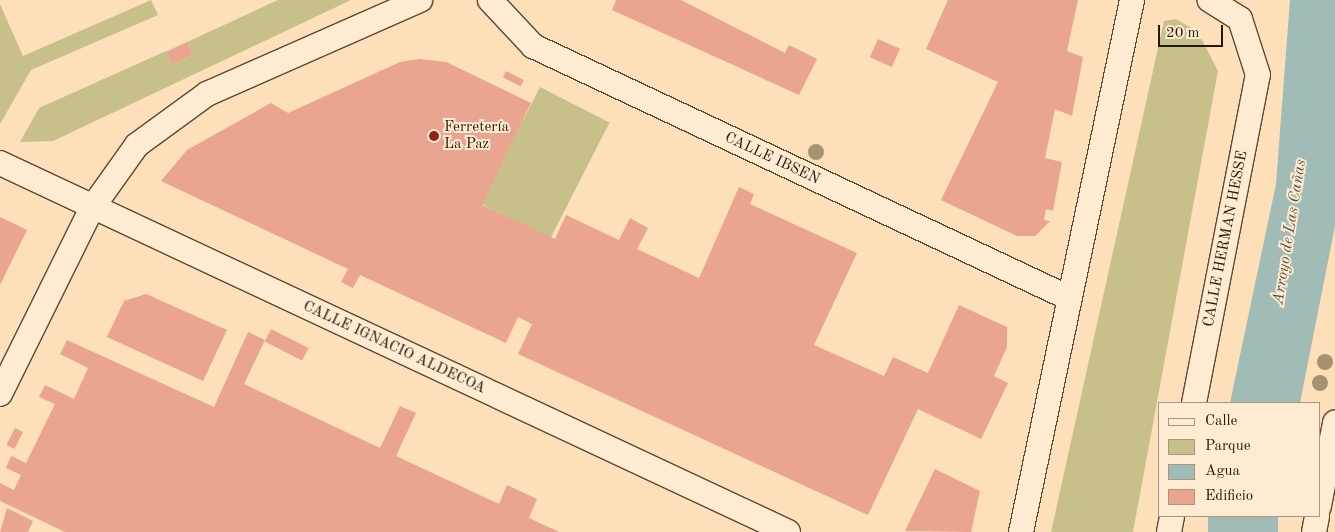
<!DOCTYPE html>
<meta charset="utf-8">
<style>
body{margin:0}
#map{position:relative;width:1335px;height:532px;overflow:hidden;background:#fde0b9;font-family:"Old Standard TT",serif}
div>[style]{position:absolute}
.green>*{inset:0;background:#c7c08a;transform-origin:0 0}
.water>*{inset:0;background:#a1bbb7;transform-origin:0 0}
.building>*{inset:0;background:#e9a58f;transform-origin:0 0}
.roads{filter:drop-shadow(1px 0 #5c4833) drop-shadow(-1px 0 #5c4833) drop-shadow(0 1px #5c4833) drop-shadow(0 -1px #5c4833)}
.minor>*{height:24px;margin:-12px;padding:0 12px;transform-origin:12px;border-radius:12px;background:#feebd2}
.trees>*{width:16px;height:16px;margin:-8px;border-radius:50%;background:#a69270}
.dots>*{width:14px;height:14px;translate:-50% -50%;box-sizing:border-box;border:2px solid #feebd2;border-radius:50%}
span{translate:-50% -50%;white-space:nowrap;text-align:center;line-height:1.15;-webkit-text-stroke:4px #feebd2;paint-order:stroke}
.poi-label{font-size:15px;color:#261606}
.left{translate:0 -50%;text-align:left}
.street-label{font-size:15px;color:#261606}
.water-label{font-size:16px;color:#515044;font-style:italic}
.legend{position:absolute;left:1158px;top:402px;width:162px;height:115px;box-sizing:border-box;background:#feebd2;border:1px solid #a89680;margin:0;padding:6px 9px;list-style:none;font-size:15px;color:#261606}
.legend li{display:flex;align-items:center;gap:10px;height:25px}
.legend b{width:25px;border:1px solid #a89680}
.scale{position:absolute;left:1158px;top:25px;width:65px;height:22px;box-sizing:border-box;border:2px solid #261606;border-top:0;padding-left:6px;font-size:15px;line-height:18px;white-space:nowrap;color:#261606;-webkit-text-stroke:4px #feebd2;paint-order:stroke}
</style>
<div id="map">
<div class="green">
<i style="clip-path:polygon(151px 0,158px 15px,31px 70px,0 124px,0 4px,23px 56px)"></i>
<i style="clip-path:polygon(278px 0,351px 0,53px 141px,20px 142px,39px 108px,166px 51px,173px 64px,193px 55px,187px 42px)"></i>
<i style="clip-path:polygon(1176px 19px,1198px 32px,1218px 71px,1133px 532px,1051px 532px,1164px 21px)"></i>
<i style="left:540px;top:87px;width:78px;height:131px;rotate:27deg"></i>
</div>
<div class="water">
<i style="clip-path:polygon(1290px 0,1335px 0,1335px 226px,1300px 403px,1230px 403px,1276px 184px)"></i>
<i style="left:1208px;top:516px;width:70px;height:16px"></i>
</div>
<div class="building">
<i style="clip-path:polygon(616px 0,681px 0,785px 53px,789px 45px,817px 59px,799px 95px,612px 10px)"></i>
<i style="clip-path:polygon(948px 0,1078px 0,1067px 51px,1083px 57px,1072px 116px,1055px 109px,1045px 158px,1062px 162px,1053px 211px,1046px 209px,1044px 220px,1050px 221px,1035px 236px,1017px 236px,941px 200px,998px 82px,926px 49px)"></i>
<i style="left:878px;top:39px;width:24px;height:20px;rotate:24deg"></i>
<i style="left:187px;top:42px;width:14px;height:23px;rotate:65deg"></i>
<i style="clip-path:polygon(419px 59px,446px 62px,531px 103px,482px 205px,555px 239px,566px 215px,619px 240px,630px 218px,648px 228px,637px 249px,699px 278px,739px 187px,754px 194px,750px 204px,857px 253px,814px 345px,884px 376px,893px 357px,928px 373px,959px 305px,1007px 327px,1007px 347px,994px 376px,1008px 383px,981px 439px,918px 409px,868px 515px,518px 354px,532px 324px,518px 317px,506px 343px,360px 275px,353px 288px,341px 282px,348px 269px,161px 181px,187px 150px,271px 103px,288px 113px,400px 62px)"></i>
<i style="left:506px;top:71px;width:20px;height:7px;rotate:27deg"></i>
<i style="clip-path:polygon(0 217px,27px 230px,0 285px)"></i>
<i style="clip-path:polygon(146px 294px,227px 330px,203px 381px,107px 337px,124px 301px)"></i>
<i style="left:271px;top:329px;width:42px;height:14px;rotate:27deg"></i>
<i style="clip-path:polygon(248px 332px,265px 340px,244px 384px,380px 448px,400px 406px,416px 413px,396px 456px,499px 504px,507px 485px,537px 499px,529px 518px,559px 532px,65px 532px,0 501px,0 483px,14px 490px,21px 475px,6px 468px,11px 456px,26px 463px,55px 404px,39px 397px,45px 385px,74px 399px,88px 368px,60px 354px,67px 340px,214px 407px)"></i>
<i style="left:15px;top:428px;width:9px;height:19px;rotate:27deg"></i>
<i style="clip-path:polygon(935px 469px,980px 491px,971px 532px,905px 531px)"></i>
<i style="clip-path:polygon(7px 508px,33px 521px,28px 532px,0 532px)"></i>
</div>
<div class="roads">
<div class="minor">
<i style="left:490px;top:0;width:63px;rotate:46.9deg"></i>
<i style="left:533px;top:46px;width:592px;rotate:25.18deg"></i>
<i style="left:0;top:163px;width:870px;rotate:25.09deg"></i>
<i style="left:0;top:394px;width:208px;rotate:-63.7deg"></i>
<i style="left:92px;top:208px;width:77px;rotate:-54.5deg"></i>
<i style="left:137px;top:145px;width:87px;rotate:-36.1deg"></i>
<i style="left:207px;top:94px;width:233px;rotate:-23.8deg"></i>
<i style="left:1194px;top:403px;width:334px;rotate:-79deg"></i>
<i style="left:1258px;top:75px;width:59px;rotate:-107.8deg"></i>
<i style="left:1240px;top:19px;width:36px;rotate:-148deg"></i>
<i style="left:1319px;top:506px;width:85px;rotate:-79.1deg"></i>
<i style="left:1021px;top:532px;width:543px;rotate:-78.21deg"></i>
<i style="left:1169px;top:532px;width:16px;rotate:-79deg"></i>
<i style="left:1314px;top:532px;width:16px;rotate:-79deg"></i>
</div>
</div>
<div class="trees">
<i style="left:816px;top:152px"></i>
<i style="left:1325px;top:362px"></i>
<i style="left:1320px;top:383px"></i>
</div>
<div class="dots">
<i style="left:434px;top:136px;background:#8f2418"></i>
</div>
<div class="poi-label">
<span class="left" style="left:444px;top:136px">Ferretería<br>La Paz</span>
</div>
<div class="street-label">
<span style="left:772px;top:159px;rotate:25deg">CALLE IBSEN</span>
<span style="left:1226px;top:239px;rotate:-79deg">CALLE HERMAN HESSE</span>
<span style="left:394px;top:348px;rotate:25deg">CALLE IGNACIO ALDECOA</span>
</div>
<div class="water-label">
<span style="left:1290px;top:232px;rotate:-81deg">Arroyo de Las Cañas</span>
</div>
<ul class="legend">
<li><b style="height:6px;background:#feebd2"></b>Calle</li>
<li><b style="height:14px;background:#c7c08a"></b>Parque</li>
<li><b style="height:14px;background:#a1bbb7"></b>Agua</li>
<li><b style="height:14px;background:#e9a58f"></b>Edificio</li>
</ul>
<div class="scale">20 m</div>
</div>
